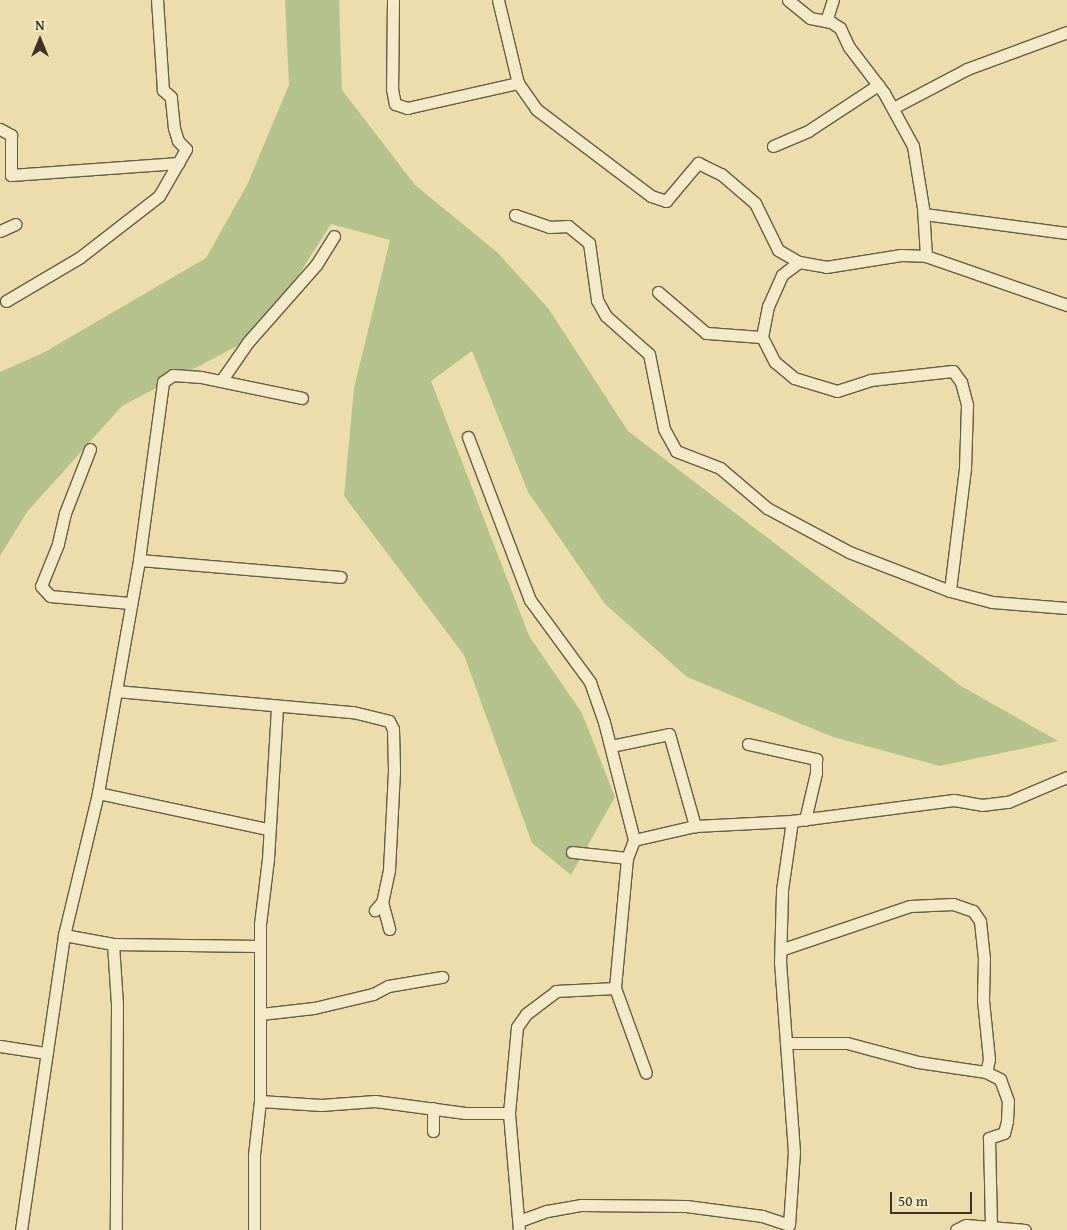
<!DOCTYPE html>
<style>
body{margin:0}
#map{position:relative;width:1067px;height:1230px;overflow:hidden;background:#eeddac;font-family:"Gentium Book Plus",serif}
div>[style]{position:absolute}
.green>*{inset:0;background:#b5c28c}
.roads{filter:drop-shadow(1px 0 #675c49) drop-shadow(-1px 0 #675c49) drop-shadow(0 1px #675c49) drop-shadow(0 -1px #675c49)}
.minor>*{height:11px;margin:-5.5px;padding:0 5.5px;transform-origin:5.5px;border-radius:5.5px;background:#f4e9c9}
span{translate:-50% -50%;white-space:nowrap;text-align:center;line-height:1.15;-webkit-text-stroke:4px #f4e9c9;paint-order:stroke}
.north{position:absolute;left:15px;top:15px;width:50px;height:50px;-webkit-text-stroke:4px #f4e9c9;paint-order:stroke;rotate:0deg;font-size:14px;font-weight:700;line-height:20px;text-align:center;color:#3a3128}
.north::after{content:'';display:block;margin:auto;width:18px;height:22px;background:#3a3128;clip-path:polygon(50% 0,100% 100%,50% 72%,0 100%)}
.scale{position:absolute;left:890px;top:1192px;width:82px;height:22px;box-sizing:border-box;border:2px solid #3a3128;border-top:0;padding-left:6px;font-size:15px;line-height:18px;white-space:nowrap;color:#3a3128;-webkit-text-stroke:4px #f4e9c9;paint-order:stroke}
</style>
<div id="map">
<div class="green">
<i style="clip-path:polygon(285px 0,339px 0,342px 90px,415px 185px,498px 253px,548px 308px,628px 431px,961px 686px,1058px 741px,940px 766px,833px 737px,687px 677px,605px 604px,528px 492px,472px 351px,431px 381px,529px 636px,582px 713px,615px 797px,571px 875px,532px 843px,464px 655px,344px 496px,354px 388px,390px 240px,331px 224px,262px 333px,122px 406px,27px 512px,0 556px,0 372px,43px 353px,206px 258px,247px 185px,289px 85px)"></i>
</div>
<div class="roads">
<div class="minor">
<i style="left:393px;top:0;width:89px;rotate:90.6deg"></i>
<i style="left:392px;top:89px;width:15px;rotate:79deg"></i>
<i style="left:395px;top:104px;width:13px;rotate:18deg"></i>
<i style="left:407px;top:108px;width:114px;rotate:-12.7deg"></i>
<i style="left:498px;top:0;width:85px;rotate:76.5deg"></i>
<i style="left:518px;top:83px;width:32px;rotate:55deg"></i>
<i style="left:536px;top:109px;width:144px;rotate:37.1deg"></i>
<i style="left:651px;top:196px;width:16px;rotate:18deg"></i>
<i style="left:666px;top:201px;width:50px;rotate:-49.9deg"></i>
<i style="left:698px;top:163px;width:25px;rotate:26deg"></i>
<i style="left:721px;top:174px;width:45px;rotate:40.5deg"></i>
<i style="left:755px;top:203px;width:52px;rotate:63.9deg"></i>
<i style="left:778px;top:250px;width:24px;rotate:30deg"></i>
<i style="left:799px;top:262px;width:27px;rotate:10deg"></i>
<i style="left:826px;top:267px;width:76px;rotate:-9.1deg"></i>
<i style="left:901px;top:255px;width:25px;rotate:2deg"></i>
<i style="left:926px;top:256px;width:149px;rotate:19.2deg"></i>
<i style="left:788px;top:0;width:28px;rotate:39deg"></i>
<i style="left:810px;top:18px;width:21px;rotate:11deg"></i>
<i style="left:831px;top:22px;width:11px;rotate:34deg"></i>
<i style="left:840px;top:28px;width:21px;rotate:65deg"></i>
<i style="left:849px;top:47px;width:58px;rotate:52.7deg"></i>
<i style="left:884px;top:93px;width:60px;rotate:61.3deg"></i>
<i style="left:913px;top:146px;width:63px;rotate:80.8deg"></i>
<i style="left:923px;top:208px;width:48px;rotate:86.4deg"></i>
<i style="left:826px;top:21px;width:22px;rotate:-72deg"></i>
<i style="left:893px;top:108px;width:84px;rotate:-27.8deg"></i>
<i style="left:967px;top:69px;width:107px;rotate:-20.3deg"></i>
<i style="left:0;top:129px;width:13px;rotate:29deg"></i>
<i style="left:11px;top:135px;width:40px;rotate:90deg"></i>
<i style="left:11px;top:175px;width:168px;rotate:-4.1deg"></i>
<i style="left:773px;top:146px;width:38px;rotate:-23deg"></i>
<i style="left:808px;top:131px;width:84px;rotate:-33.3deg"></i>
<i style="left:924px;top:214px;width:144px;rotate:7.6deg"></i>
<i style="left:515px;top:215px;width:36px;rotate:19deg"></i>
<i style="left:549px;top:227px;width:19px;rotate:-3deg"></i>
<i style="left:568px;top:226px;width:27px;rotate:39deg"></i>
<i style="left:589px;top:243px;width:58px;rotate:82deg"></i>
<i style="left:597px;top:300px;width:18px;rotate:61deg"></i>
<i style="left:606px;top:316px;width:57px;rotate:41.5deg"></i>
<i style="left:649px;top:354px;width:76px;rotate:78.7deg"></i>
<i style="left:664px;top:429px;width:25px;rotate:61deg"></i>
<i style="left:676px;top:451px;width:47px;rotate:21.1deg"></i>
<i style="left:720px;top:468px;width:62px;rotate:40.4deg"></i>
<i style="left:767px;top:508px;width:93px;rotate:28.2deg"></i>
<i style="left:849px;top:552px;width:108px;rotate:21.1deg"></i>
<i style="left:950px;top:591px;width:43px;rotate:14.7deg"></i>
<i style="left:992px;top:602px;width:75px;rotate:4.6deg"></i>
<i style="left:0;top:231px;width:17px;rotate:-24deg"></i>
<i style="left:799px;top:262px;width:21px;rotate:143deg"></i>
<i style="left:782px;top:275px;width:34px;rotate:114deg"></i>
<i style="left:768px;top:306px;width:32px;rotate:101deg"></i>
<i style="left:762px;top:337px;width:28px;rotate:63deg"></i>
<i style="left:775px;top:362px;width:25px;rotate:40deg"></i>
<i style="left:794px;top:378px;width:45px;rotate:16.8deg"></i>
<i style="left:837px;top:391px;width:35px;rotate:-18deg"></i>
<i style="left:870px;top:380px;width:83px;rotate:-6.2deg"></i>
<i style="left:953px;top:371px;width:14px;rotate:54deg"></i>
<i style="left:961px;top:382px;width:24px;rotate:75deg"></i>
<i style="left:967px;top:405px;width:63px;rotate:91.8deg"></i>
<i style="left:965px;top:468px;width:124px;rotate:97deg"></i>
<i style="left:658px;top:292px;width:63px;rotate:40.5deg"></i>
<i style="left:706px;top:333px;width:56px;rotate:4.1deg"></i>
<i style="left:6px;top:301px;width:85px;rotate:-30.5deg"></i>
<i style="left:79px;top:258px;width:101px;rotate:-37.8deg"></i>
<i style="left:159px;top:196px;width:54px;rotate:-60.1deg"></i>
<i style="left:186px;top:149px;width:11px;rotate:-135deg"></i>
<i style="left:178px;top:141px;width:14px;rotate:-107deg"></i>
<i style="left:174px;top:128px;width:31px;rotate:-96deg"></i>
<i style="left:171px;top:97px;width:11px;rotate:-139deg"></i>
<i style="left:163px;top:90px;width:90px;rotate:-93.8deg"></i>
<i style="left:221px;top:381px;width:47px;rotate:-55.3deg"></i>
<i style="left:248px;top:342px;width:103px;rotate:-48.6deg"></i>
<i style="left:316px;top:265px;width:34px;rotate:-58deg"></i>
<i style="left:468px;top:437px;width:174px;rotate:69.2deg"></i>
<i style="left:530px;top:600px;width:102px;rotate:53.8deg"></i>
<i style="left:590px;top:682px;width:42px;rotate:70.7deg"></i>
<i style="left:604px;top:722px;width:122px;rotate:75.7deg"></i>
<i style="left:634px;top:840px;width:19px;rotate:111deg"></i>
<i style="left:627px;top:858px;width:131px;rotate:95.3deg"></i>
<i style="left:615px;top:988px;width:90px;rotate:70deg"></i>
<i style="left:90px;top:449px;width:69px;rotate:111.3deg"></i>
<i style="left:65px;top:513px;width:32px;rotate:103deg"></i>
<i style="left:58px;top:544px;width:45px;rotate:112deg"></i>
<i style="left:41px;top:586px;width:13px;rotate:48deg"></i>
<i style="left:50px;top:596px;width:80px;rotate:5deg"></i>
<i style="left:139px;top:560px;width:202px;rotate:4.8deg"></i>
<i style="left:116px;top:691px;width:238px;rotate:5.1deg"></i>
<i style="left:353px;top:712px;width:37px;rotate:14deg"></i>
<i style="left:389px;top:721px;width:9px;rotate:63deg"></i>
<i style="left:393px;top:729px;width:42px;rotate:88.6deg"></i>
<i style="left:394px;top:771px;width:99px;rotate:92.9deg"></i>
<i style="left:389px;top:870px;width:33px;rotate:102deg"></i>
<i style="left:382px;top:902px;width:11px;rotate:131deg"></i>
<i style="left:748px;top:744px;width:70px;rotate:12.4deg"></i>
<i style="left:816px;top:759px;width:14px;rotate:90deg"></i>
<i style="left:816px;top:773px;width:48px;rotate:103.2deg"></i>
<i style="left:611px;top:746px;width:59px;rotate:-11.7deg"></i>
<i style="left:669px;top:734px;width:96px;rotate:74.2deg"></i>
<i style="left:98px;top:793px;width:173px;rotate:12deg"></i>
<i style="left:634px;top:840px;width:63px;rotate:-12.9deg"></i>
<i style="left:695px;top:826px;width:97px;rotate:-3deg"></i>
<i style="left:792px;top:821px;width:163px;rotate:-7.4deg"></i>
<i style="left:954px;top:800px;width:28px;rotate:10deg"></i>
<i style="left:982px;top:805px;width:26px;rotate:-7deg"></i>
<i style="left:1008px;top:802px;width:64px;rotate:-23deg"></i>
<i style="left:572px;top:852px;width:55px;rotate:6.2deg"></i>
<i style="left:382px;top:902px;width:28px;rotate:75deg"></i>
<i style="left:64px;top:935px;width:50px;rotate:10.4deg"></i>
<i style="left:113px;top:944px;width:146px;rotate:0.8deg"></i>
<i style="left:113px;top:944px;width:60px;rotate:86.2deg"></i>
<i style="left:117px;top:1004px;width:226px;rotate:90.3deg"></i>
<i style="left:783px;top:949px;width:134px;rotate:-18.7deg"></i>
<i style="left:910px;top:906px;width:43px;rotate:-2.7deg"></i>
<i style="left:953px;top:904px;width:21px;rotate:19deg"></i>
<i style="left:973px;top:911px;width:12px;rotate:55deg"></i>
<i style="left:980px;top:921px;width:37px;rotate:84deg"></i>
<i style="left:984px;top:958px;width:42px;rotate:91.4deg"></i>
<i style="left:983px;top:1000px;width:59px;rotate:84.2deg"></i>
<i style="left:989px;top:1059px;width:13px;rotate:103deg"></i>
<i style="left:261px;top:1014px;width:53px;rotate:-6.5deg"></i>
<i style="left:314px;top:1008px;width:61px;rotate:-13.3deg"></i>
<i style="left:373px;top:994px;width:17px;rotate:-28deg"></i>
<i style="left:388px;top:986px;width:55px;rotate:-9.5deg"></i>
<i style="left:787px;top:1043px;width:60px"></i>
<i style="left:847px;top:1043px;width:73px;rotate:15deg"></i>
<i style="left:918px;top:1062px;width:69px;rotate:8.4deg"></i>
<i style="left:986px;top:1072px;width:16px;rotate:27deg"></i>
<i style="left:1000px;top:1079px;width:23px;rotate:70deg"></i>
<i style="left:1008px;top:1101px;width:20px;rotate:93deg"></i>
<i style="left:1007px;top:1121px;width:12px;rotate:104deg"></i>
<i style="left:1004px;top:1133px;width:16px;rotate:162deg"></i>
<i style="left:989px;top:1138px;width:89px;rotate:88.7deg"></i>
<i style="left:0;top:1046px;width:47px;rotate:8.7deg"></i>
<i style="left:260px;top:1101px;width:61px;rotate:3.8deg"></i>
<i style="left:321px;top:1105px;width:54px;rotate:-4.2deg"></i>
<i style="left:375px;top:1101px;width:91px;rotate:7.6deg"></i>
<i style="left:465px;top:1113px;width:44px"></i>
<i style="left:433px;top:1131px;width:23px;rotate:-90deg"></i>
<i style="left:519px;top:1221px;width:30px;rotate:-20deg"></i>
<i style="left:547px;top:1211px;width:35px;rotate:-10deg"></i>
<i style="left:581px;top:1205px;width:105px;rotate:0.5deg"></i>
<i style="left:686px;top:1206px;width:77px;rotate:7.5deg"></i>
<i style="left:762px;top:1216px;width:28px;rotate:18deg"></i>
<i style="left:789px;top:1225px;width:73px;rotate:-86.1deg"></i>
<i style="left:794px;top:1152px;width:190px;rotate:-94.2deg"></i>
<i style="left:780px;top:963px;width:73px;rotate:-88.4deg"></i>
<i style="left:782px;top:890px;width:70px;rotate:-81.8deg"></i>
<i style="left:21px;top:1230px;width:298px;rotate:-81.7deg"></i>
<i style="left:64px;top:935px;width:146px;rotate:-76.5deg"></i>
<i style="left:98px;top:793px;width:237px;rotate:-80deg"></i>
<i style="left:139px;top:560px;width:180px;rotate:-82.3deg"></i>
<i style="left:163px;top:382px;width:12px;rotate:-35deg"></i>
<i style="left:173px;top:375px;width:28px;rotate:4deg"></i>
<i style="left:201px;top:377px;width:103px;rotate:11.7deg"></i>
<i style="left:254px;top:1230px;width:75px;rotate:-90deg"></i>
<i style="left:254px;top:1155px;width:54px;rotate:-83.7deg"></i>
<i style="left:260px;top:1101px;width:177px;rotate:-90deg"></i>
<i style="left:260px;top:924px;width:65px;rotate:-83deg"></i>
<i style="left:268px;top:859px;width:153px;rotate:-86.6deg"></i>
<i style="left:519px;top:1230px;width:117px;rotate:-94.9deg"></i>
<i style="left:509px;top:1113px;width:86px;rotate:-84.7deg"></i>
<i style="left:517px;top:1027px;width:16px;rotate:-55deg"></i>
<i style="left:526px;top:1014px;width:38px;rotate:-37deg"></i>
<i style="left:556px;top:991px;width:59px;rotate:-2.9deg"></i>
<i style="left:956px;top:1230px;width:11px;rotate:-27deg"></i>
<i style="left:966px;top:1225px;width:59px;rotate:4.8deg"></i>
</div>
</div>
<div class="north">N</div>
<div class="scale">50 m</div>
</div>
